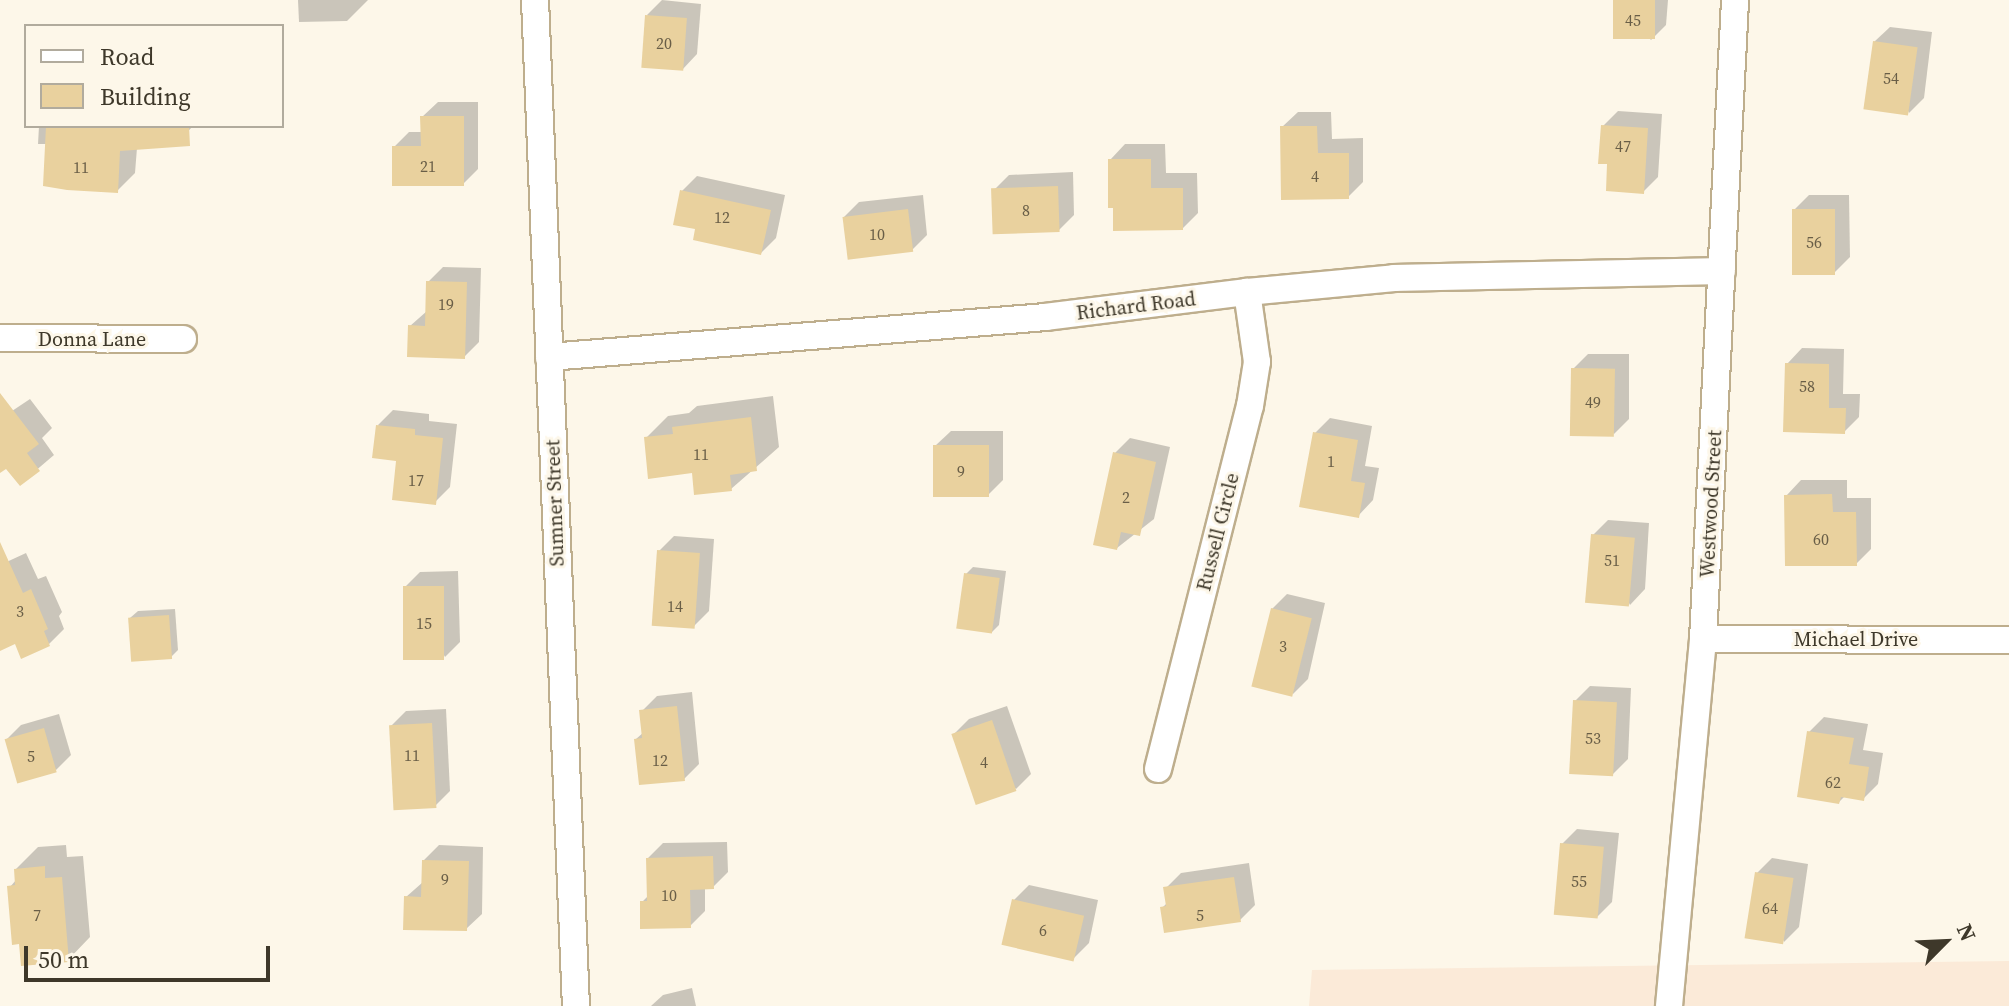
<!DOCTYPE html>
<style>
body{margin:0}
#map{position:relative;width:2009px;height:1006px;overflow:hidden;background:#fdf7e9;font-family:"Source Serif 4",serif}
div>[style]{position:absolute}
.education>*{inset:0;background:#fbead8}
.shadow>*{inset:0;background:#0003}
.building>*{inset:0;background:#e9d19e;transform-origin:0 0}
.roads{filter:drop-shadow(2px 0 #beae8d) drop-shadow(-2px 0 #beae8d) drop-shadow(0 2px #beae8d) drop-shadow(0 -2px #beae8d)}
.street>*{height:26px;margin:-13px;padding:0 13px;transform-origin:13px;border-radius:13px;background:#fff}
span{translate:-50% -50%;white-space:nowrap;text-align:center;line-height:1.15;-webkit-text-stroke:6px #fdf7e9;paint-order:stroke}
.number-label{font-size:16px;color:#695e47}
.number-label span{-webkit-text-stroke-width:0}
.street-label{font-size:20px;color:#3e382a}
.legend{position:absolute;left:24px;top:24px;width:260px;height:104px;box-sizing:border-box;background:#fdf7e9;border:2px solid #b1ab9d;margin:0;padding:10px 14px;list-style:none;font-size:24px;color:#3e382a}
.legend li{display:flex;align-items:center;gap:16px;height:40px}
.legend b{width:40px;border:2px solid #b1ab9d}
.north{position:absolute;left:1905px;top:902px;width:80px;height:80px;-webkit-text-stroke:6px #fdf7e9;paint-order:stroke;rotate:66deg;font-size:22px;font-weight:700;line-height:32px;text-align:center;color:#3e382a}
.north::after{content:'';display:block;margin:auto;width:28px;height:36px;background:#3e382a;clip-path:polygon(50% 0,100% 100%,50% 72%,0 100%)}
.scale{position:absolute;left:24px;top:946px;width:246px;height:36px;box-sizing:border-box;border:4px solid #3e382a;border-top:0;padding-left:10px;font-size:24px;line-height:28px;white-space:nowrap;color:#3e382a;-webkit-text-stroke:6px #fdf7e9;paint-order:stroke}
</style>
<div id="map">
<div class="education">
<i style="clip-path:polygon(2009px 961px,2009px 1006px,1309px 1006px,1312px 970px)"></i>
</div>
<div class="shadow">
<i style="clip-path:polygon(298px 0,368px 0,347px 21px,299px 22px)"></i>
<i style="clip-path:polygon(662px 0,701px 4px,697px 54px,682px 70px,647px 15px)"></i>
<i style="clip-path:polygon(1615px 0,1668px 0,1666px 25px,1651px 40px)"></i>
<i style="clip-path:polygon(1890px 27px,1932px 32px,1924px 98px,1909px 113px,1874px 42px)"></i>
<i style="clip-path:polygon(438px 102px,478px 102px,478px 169px,463px 184px,394px 147px,409px 132px,423px 132px,422px 117px)"></i>
<i style="clip-path:polygon(1618px 111px,1662px 114px,1658px 177px,1643px 192px,1609px 163px,1603px 126px)"></i>
<i style="clip-path:polygon(1298px 112px,1331px 112px,1332px 139px,1363px 138px,1363px 182px,1348px 197px,1282px 127px)"></i>
<i style="clip-path:polygon(39px 126px,193px 126px,175px 145px,137px 148px,135px 173px,117px 191px,47px 144px,38px 144px)"></i>
<i style="clip-path:polygon(1125px 144px,1165px 144px,1166px 173px,1197px 173px,1198px 213px,1183px 228px,1110px 160px)"></i>
<i style="clip-path:polygon(1073px 172px,1074px 215px,1059px 230px,994px 190px,1009px 175px)"></i>
<i style="clip-path:polygon(697px 176px,785px 195px,776px 238px,761px 253px,698px 228px,682px 191px)"></i>
<i style="clip-path:polygon(923px 195px,927px 235px,912px 250px,844px 217px,859px 202px)"></i>
<i style="clip-path:polygon(1809px 195px,1849px 195px,1850px 257px,1835px 272px,1794px 210px)"></i>
<i style="clip-path:polygon(443px 267px,481px 268px,479px 342px,464px 357px,410px 326px,427px 311px,428px 282px)"></i>
<i style="clip-path:polygon(1802px 348px,1844px 349px,1843px 394px,1860px 394px,1859px 417px,1844px 432px,1787px 364px)"></i>
<i style="clip-path:polygon(1588px 354px,1629px 354px,1629px 419px,1614px 434px,1573px 369px)"></i>
<i style="clip-path:polygon(773px 396px,779px 447px,731px 489px,694px 471px,646px 438px,668px 416px,689px 413px,697px 406px)"></i>
<i style="clip-path:polygon(30px 399px,52px 428px,42px 438px,54px 455px,20px 484px,4px 462px,0 465px,0 419px)"></i>
<i style="clip-path:polygon(393px 410px,429px 414px,429px 421px,457px 424px,450px 487px,435px 502px,399px 459px,378px 425px)"></i>
<i style="clip-path:polygon(1330px 418px,1372px 426px,1365px 466px,1379px 468px,1373px 500px,1358px 516px,1315px 433px)"></i>
<i style="clip-path:polygon(951px 431px,1003px 431px,1003px 480px,988px 495px,935px 446px)"></i>
<i style="clip-path:polygon(1130px 438px,1170px 447px,1154px 519px,1117px 548px,1115px 453px)"></i>
<i style="clip-path:polygon(1801px 480px,1847px 480px,1847px 498px,1871px 498px,1871px 549px,1856px 564px,1786px 496px)"></i>
<i style="clip-path:polygon(1608px 520px,1649px 523px,1645px 589px,1630px 605px,1593px 535px)"></i>
<i style="clip-path:polygon(674px 536px,714px 539px,709px 611px,694px 626px,659px 551px)"></i>
<i style="clip-path:polygon(26px 553px,38px 579px,46px 576px,62px 612px,59px 616px,64px 629px,49px 644px,16px 642px,0 649px,0 565px)"></i>
<i style="clip-path:polygon(973px 567px,1006px 571px,999px 625px,992px 632px,966px 574px)"></i>
<i style="clip-path:polygon(458px 571px,460px 642px,445px 657px,405px 587px,420px 572px)"></i>
<i style="clip-path:polygon(1287px 594px,1325px 603px,1308px 679px,1293px 694px,1272px 609px)"></i>
<i style="clip-path:polygon(175px 609px,178px 650px,171px 657px,130px 618px,138px 611px)"></i>
<i style="clip-path:polygon(1590px 686px,1631px 688px,1628px 759px,1613px 774px,1575px 701px)"></i>
<i style="clip-path:polygon(692px 692px,699px 764px,684px 779px,636px 739px,644px 732px,642px 711px,657px 696px)"></i>
<i style="clip-path:polygon(1007px 706px,1031px 774px,1016px 789px,954px 734px,969px 719px)"></i>
<i style="clip-path:polygon(446px 709px,450px 791px,435px 806px,391px 726px,406px 711px)"></i>
<i style="clip-path:polygon(59px 714px,71px 755px,56px 770px,6px 740px,21px 725px)"></i>
<i style="clip-path:polygon(1824px 717px,1868px 724px,1863px 750px,1883px 753px,1878px 784px,1863px 799px,1845px 796px,1839px 802px,1809px 732px)"></i>
<i style="clip-path:polygon(1577px 829px,1619px 833px,1612px 902px,1597px 917px,1562px 844px)"></i>
<i style="clip-path:polygon(727px 842px,728px 872px,713px 887px,705px 887px,705px 911px,690px 926px,642px 902px,649px 895px,648px 858px,663px 843px)"></i>
<i style="clip-path:polygon(66px 845px,67px 857px,83px 856px,90px 937px,68px 960px,10px 887px,16px 880px,16px 869px,38px 847px)"></i>
<i style="clip-path:polygon(439px 845px,483px 847px,482px 914px,466px 929px,406px 897px,423px 882px,424px 860px)"></i>
<i style="clip-path:polygon(1772px 858px,1808px 864px,1799px 927px,1784px 942px,1757px 873px)"></i>
<i style="clip-path:polygon(1249px 863px,1255px 905px,1240px 920px,1162px 908px,1168px 902px,1166px 888px,1181px 873px)"></i>
<i style="clip-path:polygon(1029px 885px,1098px 900px,1089px 943px,1074px 958px,1014px 900px)"></i>
<i style="clip-path:polygon(692px 988px,696px 1006px,651px 1006px,663px 995px)"></i>
</div>
<div class="building">
<i style="left:1613px;top:0;width:42px;height:39px"></i>
<i style="left:645px;top:15px;width:42px;height:53px;rotate:4deg"></i>
<i style="left:1873px;top:41px;width:45px;height:69px;rotate:8deg"></i>
<i style="clip-path:polygon(420px 116px,464px 116px,464px 186px,392px 186px,392px 146px,421px 146px)"></i>
<i style="clip-path:polygon(1601px 125px,1648px 128px,1644px 194px,1606px 191px,1607px 164px,1598px 164px)"></i>
<i style="clip-path:polygon(46px 126px,189px 126px,190px 146px,120px 151px,118px 193px,67px 190px,43px 186px)"></i>
<i style="clip-path:polygon(1280px 126px,1317px 126px,1318px 153px,1349px 153px,1349px 199px,1281px 200px)"></i>
<i style="clip-path:polygon(1108px 159px,1151px 159px,1151px 188px,1183px 188px,1183px 230px,1113px 231px,1113px 208px,1108px 208px)"></i>
<i style="left:1058px;top:186px;width:46px;height:67px;rotate:88deg"></i>
<i style="clip-path:polygon(680px 190px,771px 210px,761px 255px,693px 240px,695px 229px,673px 225px)"></i>
<i style="left:908px;top:209px;width:43px;height:66px;rotate:83deg"></i>
<i style="left:1792px;top:209px;width:43px;height:66px"></i>
<i style="clip-path:polygon(426px 281px,467px 282px,465px 359px,407px 357px,408px 325px,425px 326px)"></i>
<i style="clip-path:polygon(1785px 363px,1829px 364px,1829px 408px,1846px 408px,1845px 434px,1783px 432px)"></i>
<i style="left:1571px;top:368px;width:44px;height:68px;rotate:1deg"></i>
<i style="clip-path:polygon(0 393px,39px 444px,27px 453px,40px 471px,20px 486px,6px 469px,0 473px)"></i>
<i style="clip-path:polygon(751px 417px,757px 471px,730px 475px,732px 491px,694px 495px,692px 473px,648px 479px,644px 437px,673px 434px,672px 427px)"></i>
<i style="clip-path:polygon(376px 425px,415px 429px,415px 435px,443px 438px,436px 505px,392px 500px,396px 461px,372px 458px)"></i>
<i style="clip-path:polygon(1313px 432px,1358px 440px,1351px 481px,1365px 483px,1359px 518px,1299px 507px)"></i>
<i style="left:933px;top:445px;width:56px;height:52px"></i>
<i style="clip-path:polygon(1113px 452px,1156px 462px,1140px 536px,1121px 532px,1117px 550px,1093px 545px)"></i>
<i style="clip-path:polygon(1832px 494px,1833px 512px,1856px 512px,1857px 566px,1785px 566px,1784px 495px)"></i>
<i style="left:1591px;top:534px;width:44px;height:69px;rotate:5deg"></i>
<i style="clip-path:polygon(0 542px,23px 593px,31px 589px,48px 629px,44px 631px,50px 646px,21px 659px,15px 644px,0 651px)"></i>
<i style="left:657px;top:550px;width:43px;height:76px;rotate:4deg"></i>
<i style="left:964px;top:573px;width:36px;height:56px;rotate:8deg"></i>
<i style="left:403px;top:586px;width:41px;height:74px"></i>
<i style="left:1271px;top:608px;width:42px;height:81px;rotate:14deg"></i>
<i style="left:169px;top:615px;width:44px;height:41px;rotate:86deg"></i>
<i style="left:1573px;top:700px;width:44px;height:74px;rotate:3deg"></i>
<i style="clip-path:polygon(677px 706px,685px 781px,639px 785px,634px 739px,642px 738px,639px 710px)"></i>
<i style="left:992px;top:720px;width:75px;height:43px;rotate:71deg"></i>
<i style="left:432px;top:723px;width:85px;height:43px;rotate:87deg"></i>
<i style="left:44px;top:728px;width:46px;height:41px;rotate:74deg"></i>
<i style="clip-path:polygon(1807px 731px,1854px 738px,1849px 764px,1869px 767px,1864px 801px,1841px 797px,1839px 804px,1797px 797px)"></i>
<i style="left:1560px;top:843px;width:44px;height:72px;rotate:5deg"></i>
<i style="clip-path:polygon(713px 856px,714px 889px,690px 890px,691px 928px,640px 929px,640px 901px,647px 901px,646px 858px)"></i>
<i style="clip-path:polygon(422px 860px,469px 861px,467px 931px,403px 930px,404px 896px,421px 897px)"></i>
<i style="clip-path:polygon(45px 866px,45px 878px,62px 877px,69px 962px,21px 966px,19px 944px,12px 945px,7px 886px,15px 885px,14px 869px)"></i>
<i style="left:1755px;top:872px;width:39px;height:67px;rotate:9deg"></i>
<i style="clip-path:polygon(1234px 877px,1241px 922px,1164px 933px,1160px 907px,1166px 906px,1163px 887px)"></i>
<i style="left:1012px;top:899px;width:74px;height:47px;rotate:13deg"></i>
</div>
<div class="roads">
<div class="street">
<i style="left:535px;top:0;width:1007px;rotate:87.67deg"></i>
<i style="left:0;top:338px;width:183px;rotate:0.3deg"></i>
<i style="left:549px;top:357px;width:498px;rotate:-4.6deg"></i>
<i style="left:1045px;top:317px;width:204px;rotate:-7.1deg"></i>
<i style="left:1247px;top:292px;width:148px;rotate:-5.4deg"></i>
<i style="left:1394px;top:278px;width:328px;rotate:-1.2deg"></i>
<i style="left:1703px;top:639px;width:306px;rotate:0.2deg"></i>
<i style="left:1158px;top:769px;width:374px;rotate:-75.8deg"></i>
<i style="left:1250px;top:406px;width:45px;rotate:-81deg"></i>
<i style="left:1257px;top:362px;width:71px;rotate:-98.1deg"></i>
<i style="left:1669px;top:1006px;width:369px;rotate:-84.7deg"></i>
<i style="left:1703px;top:639px;width:640px;rotate:-87.13deg"></i>
</div>
</div>
<div class="number-label">
<span style="left:1633px;top:20px">45</span>
<span style="left:664px;top:43px">20</span>
<span style="left:1891px;top:78px">54</span>
<span style="left:1623px;top:146px">47</span>
<span style="left:428px;top:166px">21</span>
<span style="left:81px;top:167px">11</span>
<span style="left:1315px;top:176px">4</span>
<span style="left:1026px;top:210px">8</span>
<span style="left:722px;top:217px">12</span>
<span style="left:877px;top:234px">10</span>
<span style="left:1814px;top:242px">56</span>
<span style="left:446px;top:304px">19</span>
<span style="left:1807px;top:386px">58</span>
<span style="left:1593px;top:402px">49</span>
<span style="left:701px;top:454px">11</span>
<span style="left:1331px;top:461px">1</span>
<span style="left:961px;top:471px">9</span>
<span style="left:416px;top:480px">17</span>
<span style="left:1126px;top:497px">2</span>
<span style="left:1821px;top:539px">60</span>
<span style="left:1612px;top:560px">51</span>
<span style="left:675px;top:606px">14</span>
<span style="left:20px;top:611px">3</span>
<span style="left:424px;top:623px">15</span>
<span style="left:1283px;top:646px">3</span>
<span style="left:1593px;top:738px">53</span>
<span style="left:412px;top:755px">11</span>
<span style="left:31px;top:756px">5</span>
<span style="left:660px;top:760px">12</span>
<span style="left:984px;top:762px">4</span>
<span style="left:1833px;top:782px">62</span>
<span style="left:445px;top:879px">9</span>
<span style="left:1579px;top:881px">55</span>
<span style="left:669px;top:895px">10</span>
<span style="left:1770px;top:908px">64</span>
<span style="left:37px;top:915px">7</span>
<span style="left:1200px;top:915px">5</span>
<span style="left:1043px;top:930px">6</span>
</div>
<div class="street-label">
<span style="left:1136px;top:306px;rotate:-7deg">Richard Road</span>
<span style="left:92px;top:339px">Donna Lane</span>
<span style="left:555px;top:503px;rotate:-92deg">Sumner Street</span>
<span style="left:1711px;top:504px;rotate:-87deg">Westwood Street</span>
<span style="left:1218px;top:532px;rotate:-76deg">Russell Circle</span>
<span style="left:1856px;top:639px">Michael Drive</span>
</div>
<ul class="legend">
<li><b style="height:10px;background:#fff"></b>Road</li>
<li><b style="height:22px;background:#e9d19e"></b>Building</li>
</ul>
<div class="north">N</div>
<div class="scale">50 m</div>
</div>
